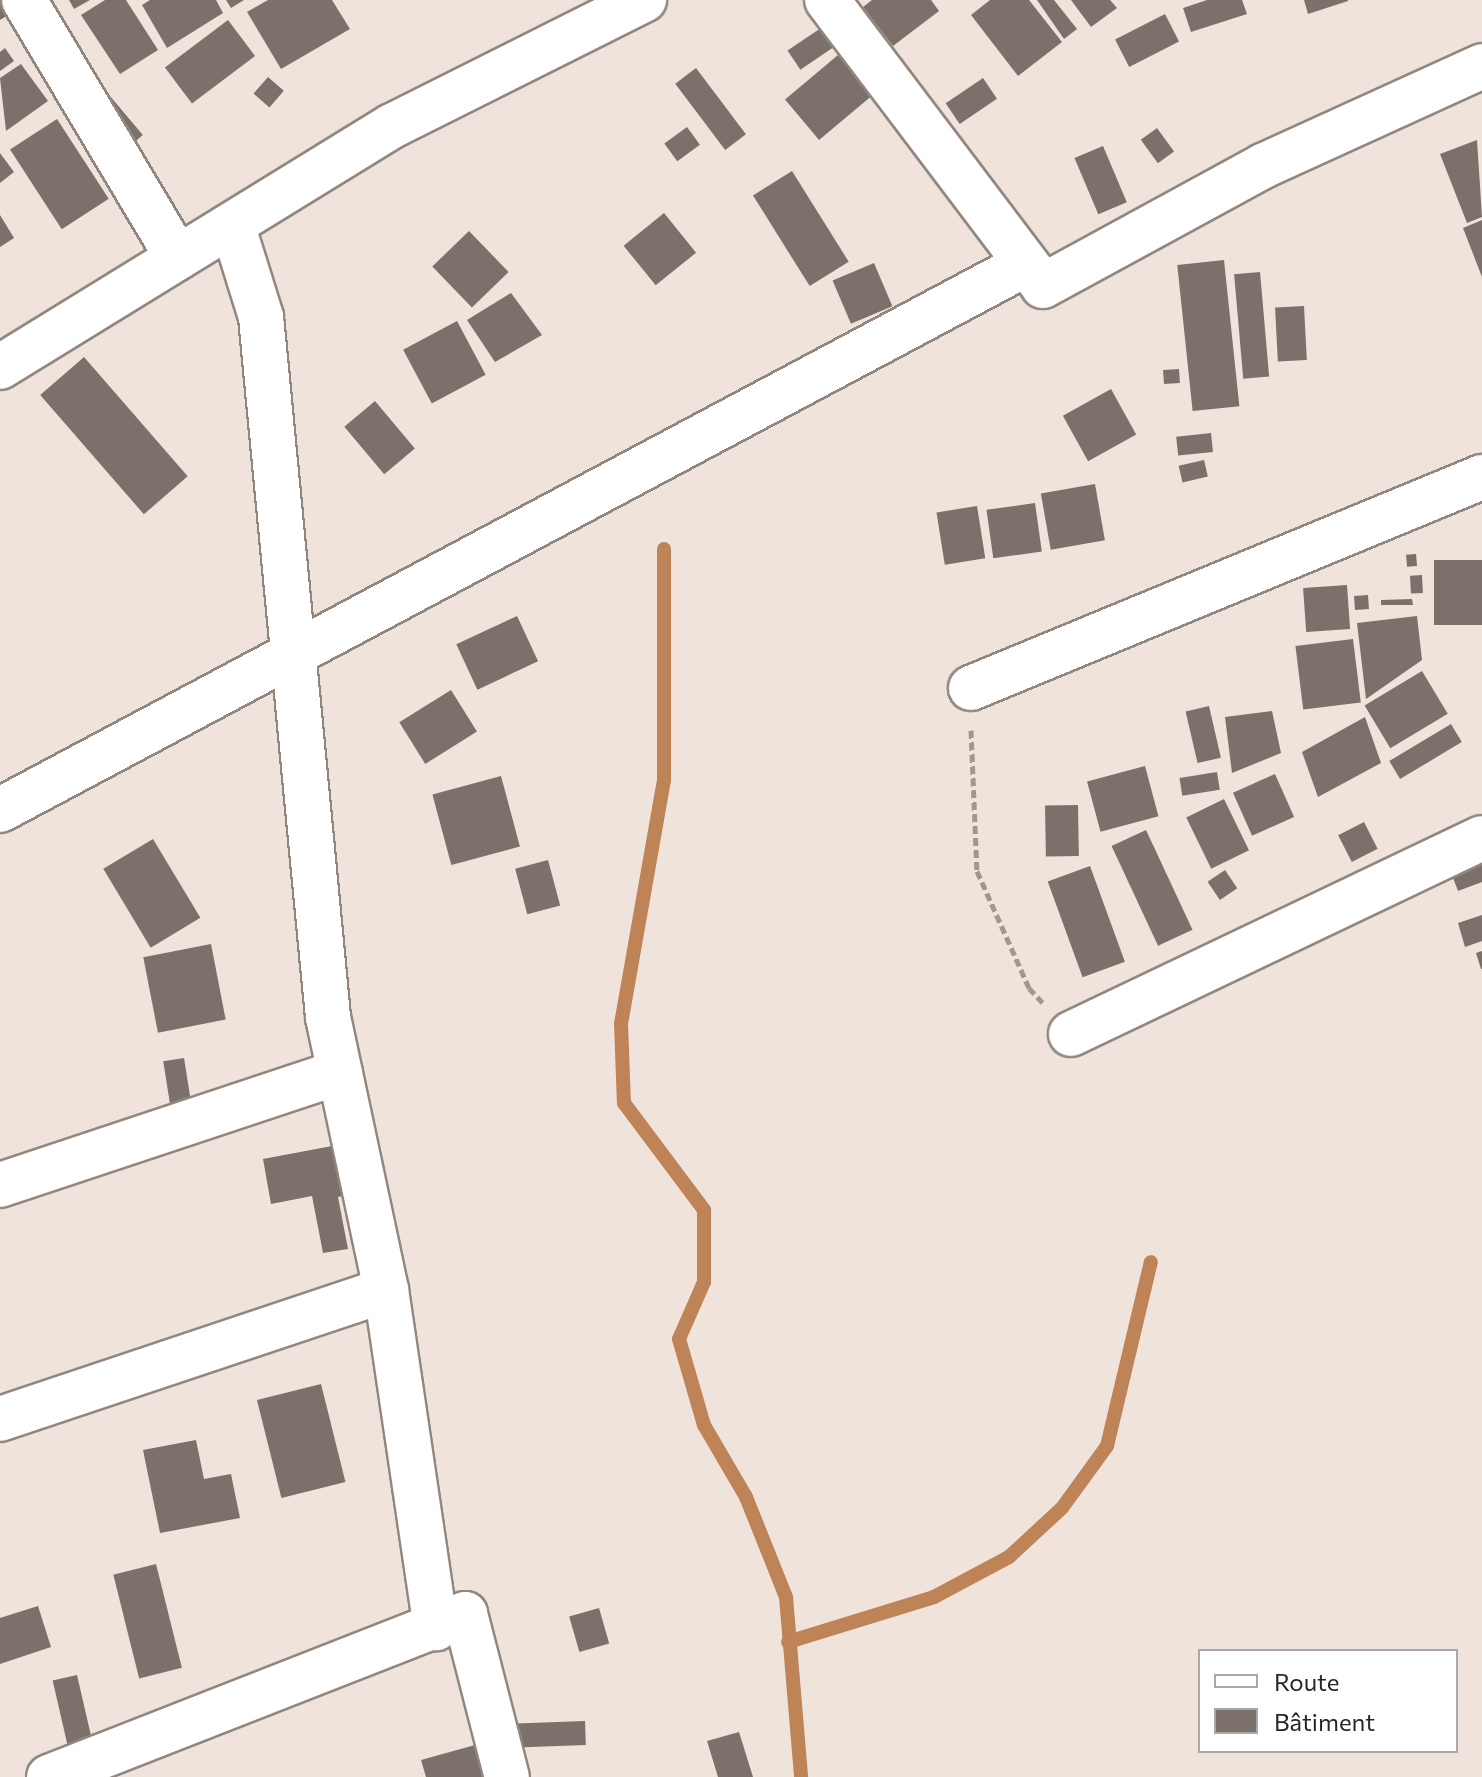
<!DOCTYPE html>
<meta charset="utf-8">
<style>
body{margin:0}
#map{position:relative;width:1482px;height:1777px;overflow:hidden;background:#efe3db;font-family:Commissioner,sans-serif}
div>[style]{position:absolute}
.stream>*{height:14px;margin:-7px;padding:0 7px;transform-origin:7px;border-radius:7px;background:#be8356}
.building>*{inset:0;background:#7c716a;transform-origin:0 0}
.path>*{height:5px;margin-top:-2.5px;transform-origin:0;background:repeating-linear-gradient(90deg,#a09791 0 8px,transparent 0 12px)}
.roads{filter:drop-shadow(2px 0 #92877f) drop-shadow(-2px 0 #92877f) drop-shadow(0 2px #92877f) drop-shadow(0 -2px #92877f)}
.street>*{height:44px;margin:-22px;padding:0 22px;transform-origin:22px;border-radius:22px;background:#fff}
span{translate:-50% -50%;white-space:nowrap;text-align:center;line-height:1.15;-webkit-text-stroke:6px #fff;paint-order:stroke}
.legend{position:absolute;left:1198px;top:1649px;width:260px;height:104px;box-sizing:border-box;background:#fff;border:2px solid #a9a8a7;margin:0;padding:10px 14px;list-style:none;font-size:24px;color:#292522}
.legend li{display:flex;align-items:center;gap:16px;height:40px}
.legend b{width:40px;border:2px solid #a9a8a7}
</style>
<div id="map">
<div class="stream">
<i style="left:664px;top:549px;width:231px;rotate:90deg"></i>
<i style="left:664px;top:780px;width:247px;rotate:100deg"></i>
<i style="left:621px;top:1023px;width:80px;rotate:87.9deg"></i>
<i style="left:624px;top:1103px;width:134px;rotate:53.2deg"></i>
<i style="left:704px;top:1210px;width:72px;rotate:90deg"></i>
<i style="left:704px;top:1282px;width:62px;rotate:113.7deg"></i>
<i style="left:679px;top:1339px;width:90px;rotate:73.8deg"></i>
<i style="left:704px;top:1425px;width:83px;rotate:59.7deg"></i>
<i style="left:746px;top:1497px;width:108px;rotate:68.2deg"></i>
<i style="left:786px;top:1597px;width:181px;rotate:85.2deg"></i>
<i style="left:788px;top:1642px;width:153px;rotate:-17.1deg"></i>
<i style="left:934px;top:1597px;width:85px;rotate:-28.1deg"></i>
<i style="left:1009px;top:1557px;width:72px;rotate:-42.8deg"></i>
<i style="left:1062px;top:1508px;width:77px;rotate:-54deg"></i>
<i style="left:1107px;top:1446px;width:189px;rotate:-76.6deg"></i>
</div>
<div class="building">
<i style="clip-path:polygon(0 0,15px 11px,0 20px)"></i>
<i style="clip-path:polygon(69px 0,90px 0,74px 9px)"></i>
<i style="clip-path:polygon(105px 0,126px 0,158px 50px,120px 74px,81px 15px)"></i>
<i style="clip-path:polygon(150px 0,216px 0,223px 13px,167px 48px,142px 5px)"></i>
<i style="clip-path:polygon(226px 0,244px 0,231px 8px)"></i>
<i style="clip-path:polygon(268px 0,332px 0,350px 29px,281px 69px,247px 12px)"></i>
<i style="clip-path:polygon(872px 0,931px 0,939px 11px,893px 46px,863px 7px)"></i>
<i style="clip-path:polygon(990px 0,1029px 0,1062px 42px,1018px 76px,971px 15px)"></i>
<i style="clip-path:polygon(1037px 0,1054px 0,1077px 29px,1064px 39px)"></i>
<i style="clip-path:polygon(1071px 0,1110px 0,1117px 8px,1091px 27px)"></i>
<i style="clip-path:polygon(1207px 0,1242px 0,1247px 14px,1191px 32px,1183px 8px)"></i>
<i style="clip-path:polygon(1304px 0,1348px 0,1348px 1px,1308px 14px)"></i>
<i style="left:1165px;top:14px;width:31px;height:56px;rotate:63deg"></i>
<i style="left:228px;top:20px;width:45px;height:79px;rotate:53deg"></i>
<i style="left:824px;top:26px;width:23px;height:44px;rotate:56deg"></i>
<i style="clip-path:polygon(5px 48px,14px 61px,0 71px,0 52px)"></i>
<i style="left:844px;top:50px;width:53px;height:77px;rotate:50deg"></i>
<i style="clip-path:polygon(21px 64px,48px 101px,6px 131px,0 78px)"></i>
<i style="left:696px;top:68px;width:83px;height:26px;rotate:53deg"></i>
<i style="left:268px;top:77px;width:21px;height:22px;rotate:41deg"></i>
<i style="left:983px;top:78px;width:25px;height:45px;rotate:56deg"></i>
<i style="left:110px;top:96px;width:51px;height:22px;rotate:50deg"></i>
<i style="left:57px;top:119px;width:95px;height:56px;rotate:57deg"></i>
<i style="left:687px;top:127px;width:22px;height:28px;rotate:54deg"></i>
<i style="left:1157px;top:128px;width:29px;height:20px;rotate:54deg"></i>
<i style="clip-path:polygon(1477px 140px,1482px 217px,1467px 223px,1440px 154px)"></i>
<i style="left:1103px;top:146px;width:61px;height:31px;rotate:67deg"></i>
<i style="clip-path:polygon(0 153px,14px 172px,0 183px)"></i>
<i style="left:792px;top:171px;width:107px;height:46px;rotate:58deg"></i>
<i style="left:664px;top:213px;width:51px;height:52px;rotate:51deg"></i>
<i style="clip-path:polygon(0 215px,14px 238px,0 247px)"></i>
<i style="clip-path:polygon(1482px 220px,1482px 277px,1463px 228px)"></i>
<i style="left:469px;top:231px;width:57px;height:51px;rotate:46deg"></i>
<i style="left:1224px;top:260px;width:147px;height:47px;rotate:84deg"></i>
<i style="left:874px;top:263px;width:47px;height:45px;rotate:67deg"></i>
<i style="left:1260px;top:272px;width:105px;height:26px;rotate:85deg"></i>
<i style="clip-path:polygon(511px 293px,542px 335px,495px 362px,467px 320px)"></i>
<i style="left:1304px;top:306px;width:54px;height:29px;rotate:87deg"></i>
<i style="left:457px;top:321px;width:61px;height:61px;rotate:62deg"></i>
<i style="left:84px;top:357px;width:158px;height:58px;rotate:49deg"></i>
<i style="left:1179px;top:369px;width:14px;height:16px;rotate:86deg"></i>
<i style="left:1111px;top:389px;width:52px;height:55px;rotate:61deg"></i>
<i style="left:375px;top:401px;width:62px;height:40px;rotate:50deg"></i>
<i style="left:1211px;top:433px;width:19px;height:35px;rotate:84deg"></i>
<i style="left:1204px;top:460px;width:17px;height:26px;rotate:77deg"></i>
<i style="left:1095px;top:484px;width:57px;height:55px;rotate:80deg"></i>
<i style="left:1035px;top:503px;width:49px;height:49px;rotate:82deg"></i>
<i style="left:977px;top:506px;width:53px;height:41px;rotate:81deg"></i>
<i style="left:1416px;top:554px;width:12px;height:10px;rotate:85deg"></i>
<i style="left:1482px;top:560px;width:65px;height:48px;rotate:90deg"></i>
<i style="left:1422px;top:575px;width:18px;height:12px;rotate:87deg"></i>
<i style="left:1347px;top:585px;width:44px;height:44px;rotate:86deg"></i>
<i style="left:1368px;top:595px;width:14px;height:14px;rotate:86deg"></i>
<i style="clip-path:polygon(1412px 599px,1413px 605px,1381px 605px,1381px 600px)"></i>
<i style="left:517px;top:616px;width:50px;height:67px;rotate:65deg"></i>
<i style="clip-path:polygon(1417px 616px,1422px 660px,1366px 699px,1357px 623px)"></i>
<i style="left:1353px;top:639px;width:64px;height:58px;rotate:83deg"></i>
<i style="left:1422px;top:671px;width:50px;height:67px;rotate:59deg"></i>
<i style="left:451px;top:690px;width:49px;height:61px;rotate:58deg"></i>
<i style="left:1209px;top:706px;width:53px;height:24px;rotate:77deg"></i>
<i style="clip-path:polygon(1272px 711px,1281px 753px,1232px 773px,1225px 717px)"></i>
<i style="clip-path:polygon(1365px 717px,1381px 763px,1318px 797px,1302px 752px)"></i>
<i style="left:1451px;top:724px;width:21px;height:72px;rotate:59deg"></i>
<i style="left:1145px;top:766px;width:52px;height:60px;rotate:75deg"></i>
<i style="left:1217px;top:772px;width:18px;height:38px;rotate:81deg"></i>
<i style="left:1275px;top:774px;width:47px;height:46px;rotate:66deg"></i>
<i style="left:501px;top:776px;width:73px;height:71px;rotate:75deg"></i>
<i style="left:1224px;top:799px;width:57px;height:42px;rotate:64deg"></i>
<i style="left:1078px;top:805px;width:51px;height:33px;rotate:89deg"></i>
<i style="left:1364px;top:822px;width:30px;height:29px;rotate:63deg"></i>
<i style="left:1146px;top:830px;width:110px;height:38px;rotate:65deg"></i>
<i style="left:153px;top:839px;width:92px;height:58px;rotate:59deg"></i>
<i style="clip-path:polygon(1482px 857px,1482px 882px,1458px 891px,1450px 870px)"></i>
<i style="left:548px;top:860px;width:47px;height:34px;rotate:75deg"></i>
<i style="left:1090px;top:866px;width:102px;height:45px;rotate:70deg"></i>
<i style="left:1225px;top:870px;width:22px;height:21px;rotate:56deg"></i>
<i style="clip-path:polygon(1482px 915px,1482px 941px,1465px 947px,1458px 923px)"></i>
<i style="left:211px;top:944px;width:77px;height:69px;rotate:79deg"></i>
<i style="clip-path:polygon(1482px 951px,1482px 969px,1481px 969px,1476px 953px)"></i>
<i style="left:184px;top:1058px;width:51px;height:21px;rotate:81deg"></i>
<i style="clip-path:polygon(348px 1143px,357px 1193px,338px 1197px,348px 1249px,323px 1253px,312px 1196px,271px 1204px,263px 1159px)"></i>
<i style="left:321px;top:1384px;width:101px;height:66px;rotate:76deg"></i>
<i style="clip-path:polygon(196px 1440px,204px 1479px,231px 1474px,240px 1518px,160px 1533px,143px 1450px)"></i>
<i style="left:156px;top:1564px;width:107px;height:44px;rotate:76deg"></i>
<i style="clip-path:polygon(38px 1606px,51px 1647px,0 1664px,0 1618px)"></i>
<i style="left:599px;top:1608px;width:37px;height:31px;rotate:74deg"></i>
<i style="left:77px;top:1675px;width:72px;height:25px;rotate:77deg"></i>
<i style="left:585px;top:1721px;width:24px;height:69px;rotate:88deg"></i>
<i style="clip-path:polygon(739px 1732px,753px 1777px,718px 1777px,707px 1741px)"></i>
<i style="clip-path:polygon(475px 1745px,484px 1777px,426px 1777px,421px 1760px)"></i>
</div>
<div class="path">
<i style="left:971px;top:730px;width:141px;rotate:87.6deg"></i>
<i style="left:977px;top:871px;width:128px;rotate:66deg"></i>
<i style="left:1029px;top:988px;width:21px;rotate:47deg"></i>
</div>
<div class="roads">
<div class="street">
<i style="left:24px;top:0;width:300px;rotate:59.2deg"></i>
<i style="left:827px;top:0;width:358px;rotate:52.9deg"></i>
<i style="left:1043px;top:286px;width:251px;rotate:-28.6deg"></i>
<i style="left:1263px;top:166px;width:241px;rotate:-24.5deg"></i>
<i style="left:233px;top:227px;width:94px;rotate:72.7deg"></i>
<i style="left:261px;top:317px;width:703px;rotate:84.53deg"></i>
<i style="left:328px;top:1017px;width:279px;rotate:78deg"></i>
<i style="left:386px;top:1290px;width:342px;rotate:81.6deg"></i>
<i style="left:0;top:367px;width:460px;rotate:-31.6deg"></i>
<i style="left:392px;top:126px;width:282px;rotate:-26.6deg"></i>
<i style="left:971px;top:688px;width:553px;rotate:-22.44deg"></i>
<i style="left:0;top:810px;width:1162px;rotate:-28.02deg"></i>
<i style="left:1071px;top:1034px;width:455px;rotate:-25.5deg"></i>
<i style="left:0;top:1185px;width:358px;rotate:-18.4deg"></i>
<i style="left:0;top:1419px;width:407px;rotate:-18.5deg"></i>
<i style="left:49px;top:1777px;width:447px;rotate:-21.4deg"></i>
<i style="left:465px;top:1614px;width:168px;rotate:75.6deg"></i>
</div>
</div>
<ul class="legend">
<li><b style="height:10px;background:#fff"></b>Route</li>
<li><b style="height:22px;background:#7c716a"></b>Bâtiment</li>
</ul>
</div>
